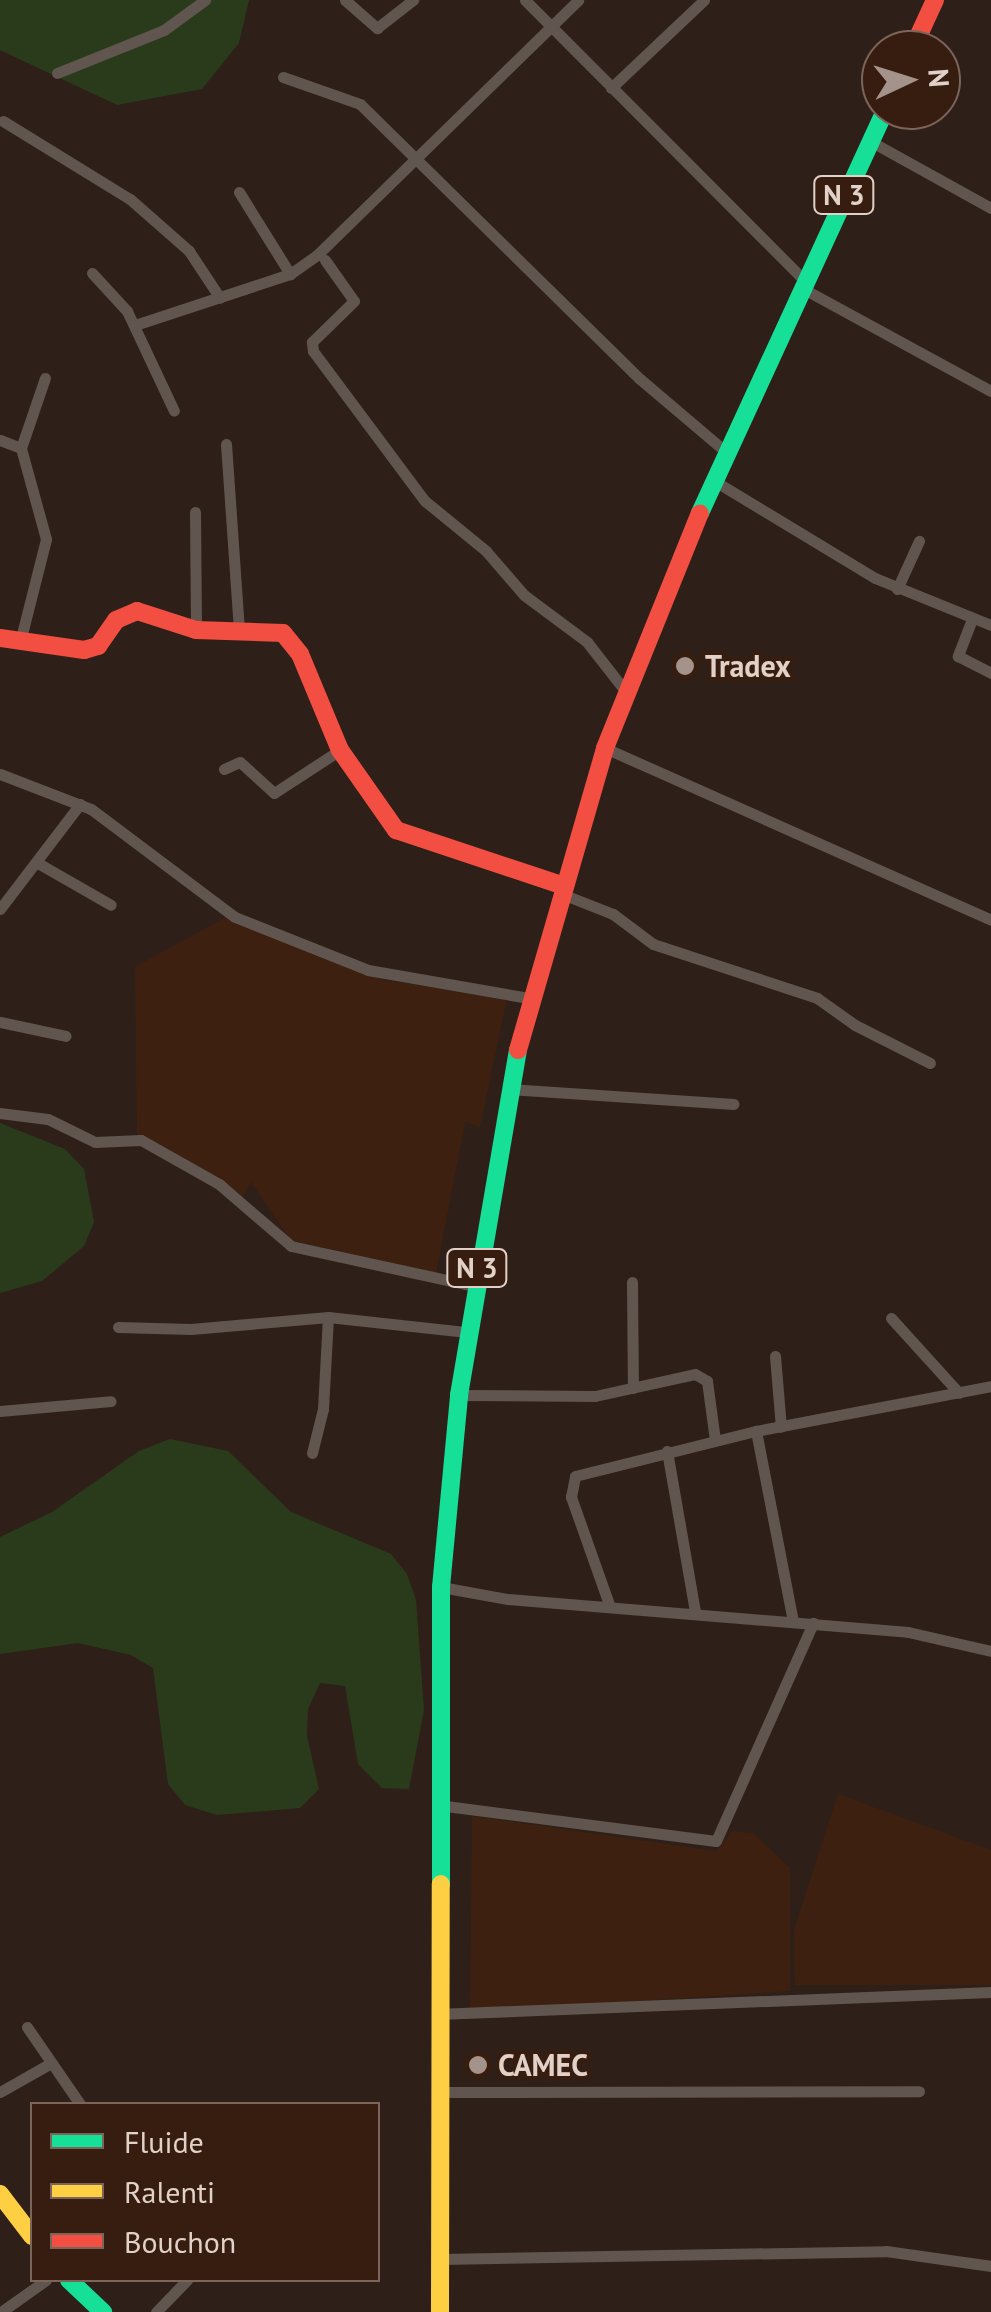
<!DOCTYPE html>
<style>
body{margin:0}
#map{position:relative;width:991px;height:2312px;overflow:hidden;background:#2e2018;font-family:"PT Sans",sans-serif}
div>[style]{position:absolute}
.built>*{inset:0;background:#3e2010}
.green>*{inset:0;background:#2a3b1b}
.street>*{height:11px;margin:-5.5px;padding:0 5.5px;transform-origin:5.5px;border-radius:5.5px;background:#60564f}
.fast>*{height:18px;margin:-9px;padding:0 9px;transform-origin:9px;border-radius:9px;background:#16e098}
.slow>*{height:18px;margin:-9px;padding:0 9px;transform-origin:9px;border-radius:9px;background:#ffcf43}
.jam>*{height:18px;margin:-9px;padding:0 9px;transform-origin:9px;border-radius:9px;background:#f24e42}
.dots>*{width:28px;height:28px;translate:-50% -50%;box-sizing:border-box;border:5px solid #361d10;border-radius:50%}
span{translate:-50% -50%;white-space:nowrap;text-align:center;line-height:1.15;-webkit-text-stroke:8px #361d10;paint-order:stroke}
.shield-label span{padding:2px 8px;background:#361d10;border:2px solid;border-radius:8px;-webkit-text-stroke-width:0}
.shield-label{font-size:28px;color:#e2d1c8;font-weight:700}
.poi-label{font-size:30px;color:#e2d1c8;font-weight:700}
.left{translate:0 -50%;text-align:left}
.legend{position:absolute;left:30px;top:2102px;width:350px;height:180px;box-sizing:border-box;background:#361d10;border:2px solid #7b655a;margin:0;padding:12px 18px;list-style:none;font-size:30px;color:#e2d1c8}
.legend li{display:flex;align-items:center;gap:20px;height:50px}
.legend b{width:50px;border:2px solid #7b655a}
.north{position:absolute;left:861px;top:30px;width:100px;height:100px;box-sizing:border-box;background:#361d10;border:2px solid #7b655a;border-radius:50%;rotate:86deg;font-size:28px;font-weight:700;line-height:40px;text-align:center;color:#e2d1c8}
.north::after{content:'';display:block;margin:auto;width:35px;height:45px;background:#a3938a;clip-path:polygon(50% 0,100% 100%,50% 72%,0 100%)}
</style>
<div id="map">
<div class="built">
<i style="clip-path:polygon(226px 917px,383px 980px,507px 998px,480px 1127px,465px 1122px,436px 1273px,291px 1240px,251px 1182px,243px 1196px,137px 1135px,135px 967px)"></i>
<i style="clip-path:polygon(838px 1794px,991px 1850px,991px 1985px,795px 1985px,794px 1930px)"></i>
<i style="clip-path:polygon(472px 1816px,717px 1851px,732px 1831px,754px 1834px,790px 1868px,790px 1991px,470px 2012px)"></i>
</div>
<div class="green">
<i style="clip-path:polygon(0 0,249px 0,239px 43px,202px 89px,117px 105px,0 50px)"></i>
<i style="clip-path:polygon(0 1123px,65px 1149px,84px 1169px,94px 1222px,84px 1246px,42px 1281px,0 1293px)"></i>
<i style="clip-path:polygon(170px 1439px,228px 1451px,291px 1512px,391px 1554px,407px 1574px,416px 1600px,424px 1710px,409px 1789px,382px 1788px,358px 1764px,345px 1686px,320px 1683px,308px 1709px,307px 1736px,319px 1789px,300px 1808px,217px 1815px,185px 1805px,168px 1784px,153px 1668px,131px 1655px,78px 1643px,0 1654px,0 1537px,52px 1512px,139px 1451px)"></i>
</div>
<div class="street">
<i style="left:345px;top:0;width:43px;rotate:41.2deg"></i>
<i style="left:377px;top:28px;width:46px;rotate:-37.9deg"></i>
<i style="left:525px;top:0;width:394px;rotate:45.1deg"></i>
<i style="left:57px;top:73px;width:115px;rotate:-21.9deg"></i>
<i style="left:164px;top:30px;width:51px;rotate:-36.2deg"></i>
<i style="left:283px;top:77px;width:82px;rotate:19.3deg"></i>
<i style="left:360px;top:104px;width:392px;rotate:44.5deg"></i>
<i style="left:640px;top:379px;width:113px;rotate:40.3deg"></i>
<i style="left:611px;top:88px;width:128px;rotate:-43.4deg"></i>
<i style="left:3px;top:121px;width:149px;rotate:31.6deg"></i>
<i style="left:130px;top:199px;width:79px;rotate:41.4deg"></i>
<i style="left:189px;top:251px;width:56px;rotate:56.6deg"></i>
<i style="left:870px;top:141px;width:138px;rotate:29deg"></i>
<i style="left:239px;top:192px;width:97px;rotate:58.1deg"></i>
<i style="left:325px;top:260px;width:50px;rotate:54.7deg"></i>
<i style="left:354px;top:301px;width:59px;rotate:135.7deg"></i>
<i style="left:312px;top:342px;width:9px;rotate:84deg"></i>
<i style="left:313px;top:351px;width:187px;rotate:53.3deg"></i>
<i style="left:425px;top:501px;width:79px;rotate:39.3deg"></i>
<i style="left:486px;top:551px;width:58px;rotate:49.2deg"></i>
<i style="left:524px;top:595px;width:79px;rotate:36.7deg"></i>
<i style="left:587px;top:642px;width:63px;rotate:52deg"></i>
<i style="left:92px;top:273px;width:52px;rotate:47.4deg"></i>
<i style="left:127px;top:311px;width:110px;rotate:64.8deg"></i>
<i style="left:800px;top:287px;width:217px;rotate:28.6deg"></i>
<i style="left:135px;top:325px;width:163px;rotate:-18.2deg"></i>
<i style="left:290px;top:274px;width:33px;rotate:-35deg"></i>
<i style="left:317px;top:255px;width:365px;rotate:-44.3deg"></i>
<i style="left:0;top:440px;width:22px;rotate:21deg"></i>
<i style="left:226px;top:444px;width:187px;rotate:86deg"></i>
<i style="left:713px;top:480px;width:189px;rotate:31.2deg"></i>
<i style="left:875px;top:578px;width:125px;rotate:22.1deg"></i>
<i style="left:195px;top:512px;width:118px;rotate:89.5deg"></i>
<i style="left:897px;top:589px;width:53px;rotate:-65.4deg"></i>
<i style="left:972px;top:619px;width:40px;rotate:111deg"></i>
<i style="left:958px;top:656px;width:37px;rotate:27deg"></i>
<i style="left:21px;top:638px;width:102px;rotate:-75.8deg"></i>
<i style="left:46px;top:539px;width:94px;rotate:-105.4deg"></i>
<i style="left:21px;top:448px;width:74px;rotate:-71.1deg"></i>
<i style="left:605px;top:748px;width:423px;rotate:24deg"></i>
<i style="left:224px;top:769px;width:17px;rotate:-24deg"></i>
<i style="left:240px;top:762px;width:46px;rotate:42.4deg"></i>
<i style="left:274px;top:793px;width:79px;rotate:-33.1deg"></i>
<i style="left:0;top:774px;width:97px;rotate:21deg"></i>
<i style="left:91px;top:809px;width:180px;rotate:36.9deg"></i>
<i style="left:235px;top:917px;width:143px;rotate:21.7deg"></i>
<i style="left:368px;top:970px;width:163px;rotate:9.9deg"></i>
<i style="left:36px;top:862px;width:86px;rotate:29.8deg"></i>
<i style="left:562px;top:894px;width:55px;rotate:21.4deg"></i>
<i style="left:613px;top:914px;width:50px;rotate:36.9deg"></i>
<i style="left:653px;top:944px;width:173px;rotate:18.2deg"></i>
<i style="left:817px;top:998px;width:47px;rotate:35.4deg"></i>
<i style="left:855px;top:1025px;width:84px;rotate:26.9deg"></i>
<i style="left:0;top:909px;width:132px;rotate:-52.7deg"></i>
<i style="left:0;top:1022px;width:67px;rotate:12deg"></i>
<i style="left:509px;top:1089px;width:225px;rotate:3.8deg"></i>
<i style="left:0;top:1113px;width:48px;rotate:7.1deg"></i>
<i style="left:48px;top:1119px;width:52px;rotate:26.1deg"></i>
<i style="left:95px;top:1142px;width:46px;rotate:-2.5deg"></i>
<i style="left:141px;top:1140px;width:90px;rotate:29.4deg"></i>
<i style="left:219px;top:1184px;width:95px;rotate:40.7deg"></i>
<i style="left:291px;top:1246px;width:187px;rotate:12.3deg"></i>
<i style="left:632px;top:1282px;width:106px;rotate:89.5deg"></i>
<i style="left:891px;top:1318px;width:101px;rotate:47.8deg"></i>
<i style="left:118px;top:1327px;width:73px;rotate:1.6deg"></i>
<i style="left:191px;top:1329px;width:138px;rotate:-5deg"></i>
<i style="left:328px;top:1317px;width:140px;rotate:6.2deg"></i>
<i style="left:775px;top:1356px;width:71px;rotate:85.2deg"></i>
<i style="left:459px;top:1395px;width:136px;rotate:0.4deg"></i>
<i style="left:595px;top:1396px;width:102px;rotate:-12.4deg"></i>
<i style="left:695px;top:1374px;width:14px;rotate:30deg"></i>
<i style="left:707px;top:1381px;width:60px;rotate:82.3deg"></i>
<i style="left:0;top:1411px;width:111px;rotate:-5.1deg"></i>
<i style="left:756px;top:1431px;width:194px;rotate:79deg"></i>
<i style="left:667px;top:1451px;width:163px;rotate:80.1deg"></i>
<i style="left:312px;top:1453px;width:45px;rotate:-76deg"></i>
<i style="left:323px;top:1409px;width:92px;rotate:-86.9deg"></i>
<i style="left:441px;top:1587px;width:68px;rotate:10.2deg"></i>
<i style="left:508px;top:1599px;width:401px;rotate:4.7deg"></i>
<i style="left:908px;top:1632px;width:85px;rotate:12.9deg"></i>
<i style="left:610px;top:1607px;width:117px;rotate:-109.5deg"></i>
<i style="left:571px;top:1497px;width:21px;rotate:-79deg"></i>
<i style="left:575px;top:1476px;width:187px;rotate:-14deg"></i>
<i style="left:756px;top:1431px;width:239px;rotate:-10.8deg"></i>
<i style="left:438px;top:1805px;width:280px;rotate:7.4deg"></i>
<i style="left:716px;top:1841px;width:239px;rotate:-66deg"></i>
<i style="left:437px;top:2014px;width:554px;rotate:-2.27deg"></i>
<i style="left:27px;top:2027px;width:93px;rotate:55.5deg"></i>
<i style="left:0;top:2092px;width:59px;rotate:-29.6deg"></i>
<i style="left:438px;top:2092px;width:481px;rotate:-0.1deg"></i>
<i style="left:440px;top:2259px;width:446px;rotate:-1deg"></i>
<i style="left:886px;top:2251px;width:106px;rotate:8.1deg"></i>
<i style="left:1px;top:2312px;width:55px;rotate:-35.4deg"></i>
<i style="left:156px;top:2312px;width:45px;rotate:-45.9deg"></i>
</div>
<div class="fast">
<i style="left:700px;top:513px;width:443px;rotate:-65.3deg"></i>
<i style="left:441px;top:1884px;width:297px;rotate:-90deg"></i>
<i style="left:441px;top:1587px;width:193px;rotate:-84.6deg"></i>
<i style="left:459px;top:1395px;width:350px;rotate:-80.3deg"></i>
<i style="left:69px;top:2280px;width:47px;rotate:43.3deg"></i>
</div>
<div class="slow">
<i style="left:0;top:2194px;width:53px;rotate:52.7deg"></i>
<i style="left:440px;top:2312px;width:428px;rotate:-89.9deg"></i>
</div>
<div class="jam">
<i style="left:912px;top:50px;width:55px;rotate:-65.3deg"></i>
<i style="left:0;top:638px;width:85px;rotate:8.1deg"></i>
<i style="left:84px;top:650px;width:15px;rotate:-16deg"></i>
<i style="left:98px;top:646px;width:32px;rotate:-55deg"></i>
<i style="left:116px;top:620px;width:23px;rotate:-23deg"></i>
<i style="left:137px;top:611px;width:62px;rotate:17.9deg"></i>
<i style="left:196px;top:630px;width:87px;rotate:2deg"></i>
<i style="left:283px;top:633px;width:27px;rotate:51deg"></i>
<i style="left:300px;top:654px;width:104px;rotate:67.4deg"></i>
<i style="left:340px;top:750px;width:98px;rotate:55deg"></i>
<i style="left:396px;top:830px;width:177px;rotate:18.4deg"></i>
<i style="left:518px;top:1050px;width:314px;rotate:-73.9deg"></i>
<i style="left:605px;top:748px;width:253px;rotate:-68deg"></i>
</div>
<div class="dots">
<i style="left:685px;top:666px;background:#a3938a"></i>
<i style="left:478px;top:2065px;background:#a3938a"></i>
</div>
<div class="shield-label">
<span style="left:844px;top:195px">N 3</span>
<span style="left:477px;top:1268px">N 3</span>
</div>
<div class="poi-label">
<span class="left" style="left:705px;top:666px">Tradex</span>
<span class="left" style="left:498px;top:2065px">CAMEC</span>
</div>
<ul class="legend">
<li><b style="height:12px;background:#16e098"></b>Fluide</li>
<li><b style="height:12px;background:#ffcf43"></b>Ralenti</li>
<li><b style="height:12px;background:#f24e42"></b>Bouchon</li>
</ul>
<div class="north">N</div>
</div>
